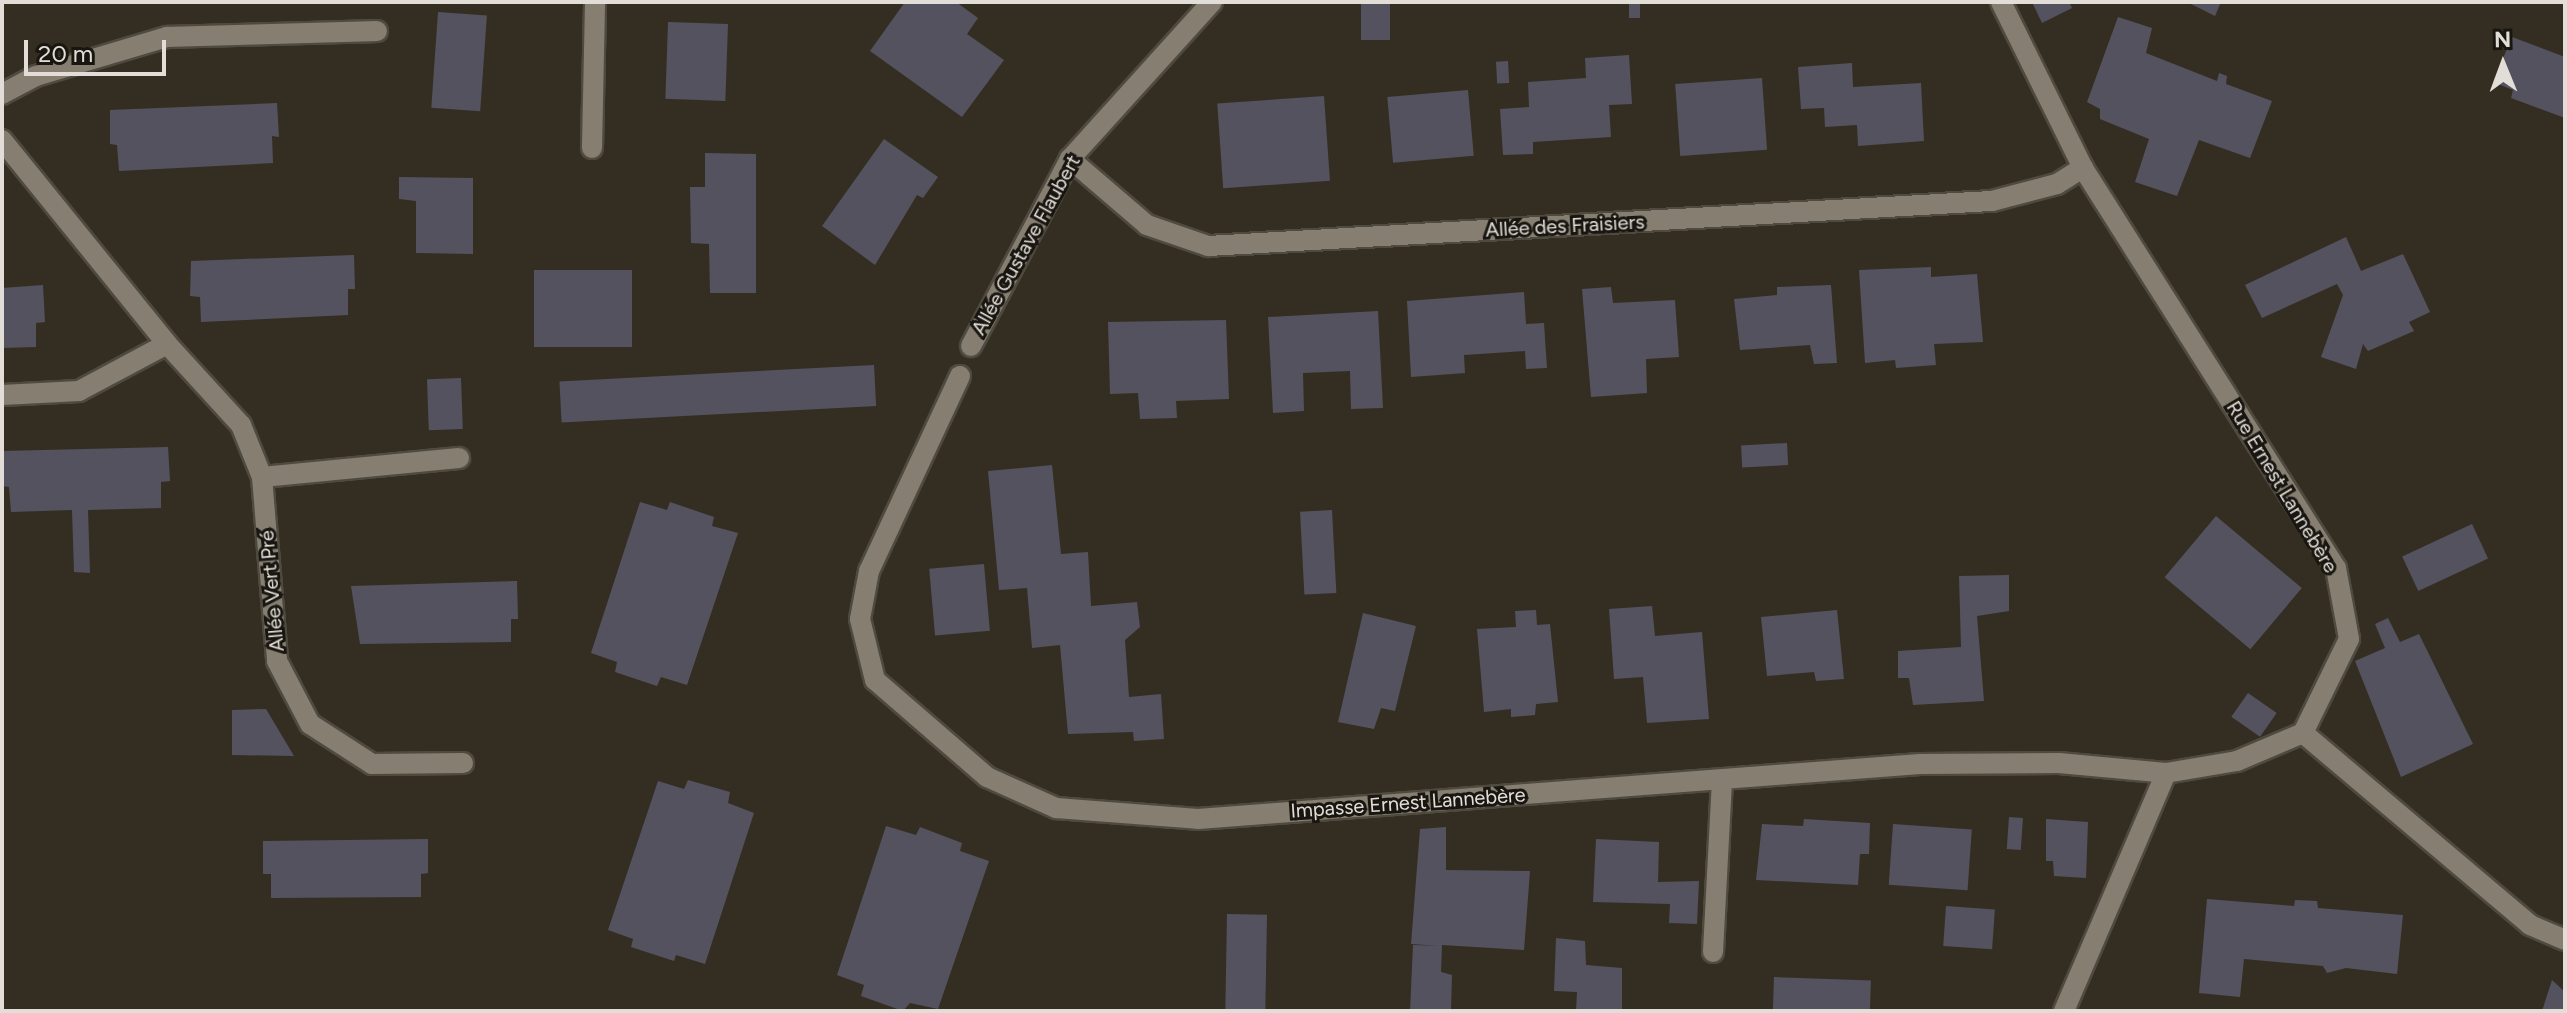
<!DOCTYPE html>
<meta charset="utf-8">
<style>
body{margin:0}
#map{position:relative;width:2567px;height:1013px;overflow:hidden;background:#342e22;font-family:Figtree,sans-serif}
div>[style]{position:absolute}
.building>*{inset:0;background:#54525f;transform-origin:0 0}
.roads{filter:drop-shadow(2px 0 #4f4a40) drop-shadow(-2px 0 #4f4a40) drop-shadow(0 2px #4f4a40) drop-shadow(0 -2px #4f4a40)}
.minor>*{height:20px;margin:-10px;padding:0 10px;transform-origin:10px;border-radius:10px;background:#867f71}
span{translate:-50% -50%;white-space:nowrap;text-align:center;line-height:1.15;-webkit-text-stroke:6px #191611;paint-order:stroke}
.street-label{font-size:20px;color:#e2ddd6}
.frame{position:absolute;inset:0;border:4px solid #e2ddd6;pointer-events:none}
.north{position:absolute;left:2463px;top:24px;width:80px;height:80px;-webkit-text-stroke:6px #191611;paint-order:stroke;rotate:359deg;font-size:22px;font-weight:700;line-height:32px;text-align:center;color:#e2ddd6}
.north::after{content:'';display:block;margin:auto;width:28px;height:36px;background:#e2ddd6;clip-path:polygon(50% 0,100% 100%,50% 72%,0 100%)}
.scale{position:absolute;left:24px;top:40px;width:142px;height:36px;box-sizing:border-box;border:4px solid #e2ddd6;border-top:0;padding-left:10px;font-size:24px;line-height:28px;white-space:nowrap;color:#e2ddd6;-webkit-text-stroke:6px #191611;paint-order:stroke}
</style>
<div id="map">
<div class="building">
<i style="clip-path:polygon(905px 2px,956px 2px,978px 18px,967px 34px,1004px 60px,962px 117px,870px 51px)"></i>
<i style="left:1361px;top:2px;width:29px;height:38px"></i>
<i style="left:1629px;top:2px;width:11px;height:16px"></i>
<i style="clip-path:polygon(2032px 2px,2069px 2px,2072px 8px,2042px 23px)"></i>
<i style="clip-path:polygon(2187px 2px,2221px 2px,2215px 16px)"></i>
<i style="left:438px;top:12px;width:49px;height:96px;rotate:4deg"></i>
<i style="clip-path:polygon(2118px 17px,2152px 28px,2146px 53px,2217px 81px,2219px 73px,2227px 76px,2226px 84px,2272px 101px,2250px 158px,2199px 140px,2177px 196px,2135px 182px,2149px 139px,2100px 119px,2100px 109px,2087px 102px)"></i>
<i style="left:728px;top:24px;width:77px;height:60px;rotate:92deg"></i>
<i style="clip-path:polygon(2512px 37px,2565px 57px,2565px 118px,2511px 98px,2513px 90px,2493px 82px)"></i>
<i style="clip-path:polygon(1629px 55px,1632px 104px,1609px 105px,1611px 137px,1533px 142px,1533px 154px,1503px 155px,1500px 109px,1529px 107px,1528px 82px,1586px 78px,1585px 58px)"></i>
<i style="left:1508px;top:61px;width:22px;height:12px;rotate:87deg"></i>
<i style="clip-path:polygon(1852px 63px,1853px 87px,1921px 83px,1924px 141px,1858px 146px,1857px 125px,1825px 127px,1824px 108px,1801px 109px,1798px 67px)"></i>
<i style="left:1762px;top:78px;width:72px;height:87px;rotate:86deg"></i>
<i style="left:1468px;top:90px;width:66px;height:81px;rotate:85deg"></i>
<i style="left:1324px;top:96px;width:85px;height:107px;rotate:86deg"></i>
<i style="clip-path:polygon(277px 103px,279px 137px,272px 136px,273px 163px,119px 171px,117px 145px,110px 144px,110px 110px)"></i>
<i style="clip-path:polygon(884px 139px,938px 177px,923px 198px,917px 195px,875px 265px,822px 226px)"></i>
<i style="clip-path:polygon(705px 153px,756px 154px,756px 293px,710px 293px,709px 244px,691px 243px,690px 187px,705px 187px)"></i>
<i style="clip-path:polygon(399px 177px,473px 178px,473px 254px,416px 253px,416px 201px,399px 199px)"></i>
<i style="clip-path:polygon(2346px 237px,2361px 271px,2403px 254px,2430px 312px,2409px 322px,2414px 331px,2368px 351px,2363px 344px,2356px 369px,2321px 357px,2343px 295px,2337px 284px,2262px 318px,2245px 285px)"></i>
<i style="clip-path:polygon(354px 255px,355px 289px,348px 289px,348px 315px,201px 322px,200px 297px,190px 296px,191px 261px)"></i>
<i style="clip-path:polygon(1931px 267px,1931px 277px,1977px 274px,1983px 342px,1934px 344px,1936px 365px,1896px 368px,1895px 360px,1865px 363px,1859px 270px)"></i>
<i style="left:534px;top:270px;width:98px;height:77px"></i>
<i style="clip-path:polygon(43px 285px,45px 322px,36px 323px,36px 347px,2px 348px,2px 288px)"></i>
<i style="clip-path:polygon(1831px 285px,1837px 363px,1814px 364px,1810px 345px,1740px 350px,1734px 299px,1777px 295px,1777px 287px)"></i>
<i style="clip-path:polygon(1611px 287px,1613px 303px,1675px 300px,1679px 357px,1646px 359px,1647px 393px,1591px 397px,1582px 289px)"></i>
<i style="clip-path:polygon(1524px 292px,1526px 324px,1544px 323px,1547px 368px,1526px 369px,1525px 351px,1464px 355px,1465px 373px,1411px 377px,1407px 301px)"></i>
<i style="clip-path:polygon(1378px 311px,1383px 408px,1351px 409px,1350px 371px,1303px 373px,1304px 411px,1273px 413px,1268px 317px)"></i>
<i style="clip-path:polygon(1226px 320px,1229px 399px,1176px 401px,1177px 418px,1140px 419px,1138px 393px,1110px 394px,1108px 322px)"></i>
<i style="left:874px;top:365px;width:41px;height:315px;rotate:87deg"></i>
<i style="left:461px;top:378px;width:51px;height:34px;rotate:88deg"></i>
<i style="left:1787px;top:443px;width:22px;height:46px;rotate:87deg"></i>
<i style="clip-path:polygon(168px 447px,170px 481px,161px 482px,161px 508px,88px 510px,90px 573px,74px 572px,72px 510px,11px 512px,9px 487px,2px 486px,2px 451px)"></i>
<i style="clip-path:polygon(1052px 465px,1061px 554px,1088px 552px,1091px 606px,1137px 602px,1140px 627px,1125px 640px,1129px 697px,1161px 694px,1164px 739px,1134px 741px,1133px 732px,1068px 734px,1060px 645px,1032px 648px,1027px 588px,999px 590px,988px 471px)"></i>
<i style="clip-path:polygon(640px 502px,667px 510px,670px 502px,714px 517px,712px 526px,738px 533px,687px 685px,661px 677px,657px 686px,615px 672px,617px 662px,591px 653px)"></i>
<i style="left:1332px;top:510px;width:83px;height:32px;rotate:87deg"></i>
<i style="left:2216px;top:516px;width:112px;height:80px;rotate:40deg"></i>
<i style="left:2472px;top:524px;width:38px;height:77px;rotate:65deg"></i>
<i style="left:984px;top:564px;width:67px;height:55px;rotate:85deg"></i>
<i style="clip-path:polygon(2009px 575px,2009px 611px,1977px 616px,1984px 701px,1913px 705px,1909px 678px,1898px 678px,1898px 651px,1961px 647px,1959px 576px)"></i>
<i style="clip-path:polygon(517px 581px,518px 619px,511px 619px,511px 642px,360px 644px,351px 586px)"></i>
<i style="clip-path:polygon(1652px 606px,1655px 636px,1702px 632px,1709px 719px,1647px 723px,1643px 677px,1614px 679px,1609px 609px)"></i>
<i style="clip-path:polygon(1536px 610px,1537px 625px,1550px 624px,1558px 702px,1536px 704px,1535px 715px,1511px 717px,1511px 709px,1484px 712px,1477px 629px,1516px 627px,1515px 611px)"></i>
<i style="clip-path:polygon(1837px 610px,1844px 679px,1816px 681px,1814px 672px,1767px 676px,1761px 617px)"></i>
<i style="clip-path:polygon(1363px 613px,1416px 626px,1395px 711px,1381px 708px,1374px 729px,1338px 722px)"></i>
<i style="clip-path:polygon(2388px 618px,2400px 642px,2419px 634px,2473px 744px,2401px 777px,2355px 661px,2385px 648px,2375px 624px)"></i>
<i style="left:2248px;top:693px;width:35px;height:29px;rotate:35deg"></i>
<i style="clip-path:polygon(266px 709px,294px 756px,232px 755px,232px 710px)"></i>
<i style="clip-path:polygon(688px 780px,730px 792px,728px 803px,754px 813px,705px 964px,676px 955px,674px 961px,631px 947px,633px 939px,608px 930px,658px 781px,684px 789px)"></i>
<i style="left:2009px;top:817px;width:14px;height:32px;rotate:4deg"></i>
<i style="clip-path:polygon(1804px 819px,1870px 823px,1869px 854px,1860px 854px,1858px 885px,1756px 880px,1762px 824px,1803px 826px)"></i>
<i style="clip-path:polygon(2046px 819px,2088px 822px,2086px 878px,2054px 876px,2053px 861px,2046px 861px)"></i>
<i style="left:1893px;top:824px;width:79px;height:61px;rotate:4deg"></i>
<i style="clip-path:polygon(886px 826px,916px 835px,920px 827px,962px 843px,960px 851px,989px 861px,938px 1009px,910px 1003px,903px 1011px,861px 996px,864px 985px,837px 975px)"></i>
<i style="clip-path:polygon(1446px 827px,1446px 870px,1530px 871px,1524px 950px,1442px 945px,1441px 972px,1452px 975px,1451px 1011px,1410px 1011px,1413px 945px,1439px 946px,1411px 944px,1420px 829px)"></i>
<i style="clip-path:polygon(428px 839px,428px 873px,421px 874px,421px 897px,271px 898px,271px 874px,263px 874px,263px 841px)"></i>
<i style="clip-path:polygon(1596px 839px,1659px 842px,1658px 882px,1699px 881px,1697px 924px,1669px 923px,1670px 904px,1593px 902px)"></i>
<i style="clip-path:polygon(2207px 899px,2294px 906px,2295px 900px,2317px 901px,2318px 908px,2403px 915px,2397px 974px,2346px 968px,2327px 973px,2323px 966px,2244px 959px,2240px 997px,2199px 993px)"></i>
<i style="left:1946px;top:906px;width:49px;height:40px;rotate:4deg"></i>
<i style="left:1227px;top:914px;width:40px;height:97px;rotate:1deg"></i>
<i style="clip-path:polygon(1556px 938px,1585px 941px,1586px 965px,1622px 968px,1622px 1011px,1576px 1011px,1577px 992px,1554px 991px)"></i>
<i style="left:1774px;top:977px;width:97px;height:34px;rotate:2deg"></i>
<i style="clip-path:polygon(2552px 980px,2565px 992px,2565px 1011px,2542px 1011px)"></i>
</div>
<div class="roads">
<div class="minor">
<i style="left:2001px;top:2px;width:185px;rotate:63.7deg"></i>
<i style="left:2083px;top:168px;width:473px;rotate:57.7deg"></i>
<i style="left:2336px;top:568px;width:72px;rotate:79.6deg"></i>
<i style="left:2349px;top:639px;width:105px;rotate:116.1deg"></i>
<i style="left:2px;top:94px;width:38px;rotate:-28deg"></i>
<i style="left:36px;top:76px;width:137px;rotate:-16.6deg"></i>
<i style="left:167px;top:37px;width:210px;rotate:-1.6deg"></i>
<i style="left:2px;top:140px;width:262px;rotate:51deg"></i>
<i style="left:167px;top:344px;width:110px;rotate:47.6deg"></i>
<i style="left:241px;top:425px;width:56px;rotate:68deg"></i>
<i style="left:262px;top:477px;width:185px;rotate:85.3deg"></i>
<i style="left:277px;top:661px;width:71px;rotate:62.4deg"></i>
<i style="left:310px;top:724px;width:74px;rotate:32.8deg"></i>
<i style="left:372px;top:764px;width:91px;rotate:-0.6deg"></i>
<i style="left:592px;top:148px;width:146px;rotate:-88.8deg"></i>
<i style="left:1070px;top:159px;width:101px;rotate:40.6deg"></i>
<i style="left:1147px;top:225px;width:65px;rotate:19deg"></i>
<i style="left:1208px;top:246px;width:785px;rotate:-3.29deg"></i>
<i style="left:1992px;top:201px;width:67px;rotate:-14.7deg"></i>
<i style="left:2057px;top:184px;width:31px;rotate:-32deg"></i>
<i style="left:971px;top:346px;width:212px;rotate:-62.1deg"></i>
<i style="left:1070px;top:159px;width:212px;rotate:-47.9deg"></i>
<i style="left:960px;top:376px;width:215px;rotate:115deg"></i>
<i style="left:869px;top:571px;width:49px;rotate:100.6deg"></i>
<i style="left:860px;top:619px;width:63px;rotate:76.2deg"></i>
<i style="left:875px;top:680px;width:148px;rotate:40.9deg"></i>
<i style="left:987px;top:777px;width:76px;rotate:24.2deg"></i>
<i style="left:1056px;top:808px;width:142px;rotate:4.4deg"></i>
<i style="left:1198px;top:819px;width:724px;rotate:-4.36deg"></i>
<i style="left:1920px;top:764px;width:139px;rotate:-0.4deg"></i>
<i style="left:2059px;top:763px;width:107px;rotate:5.3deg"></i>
<i style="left:2166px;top:773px;width:72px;rotate:-9.6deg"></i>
<i style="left:2237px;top:761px;width:72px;rotate:-23deg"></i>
<i style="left:2px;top:395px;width:77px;rotate:-3deg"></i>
<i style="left:79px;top:391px;width:100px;rotate:-28.1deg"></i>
<i style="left:262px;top:477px;width:198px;rotate:-5.5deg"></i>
<i style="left:2303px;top:733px;width:297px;rotate:40.2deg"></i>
<i style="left:2530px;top:925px;width:38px;rotate:23deg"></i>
<i style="left:1713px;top:952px;width:173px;rotate:-87deg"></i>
<i style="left:2064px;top:1011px;width:259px;rotate:-66.8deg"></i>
</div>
</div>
<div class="street-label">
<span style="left:1565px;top:226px;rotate:-3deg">Allée des Fraisiers</span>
<span style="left:1026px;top:245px;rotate:-61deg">Allée Gustave Flaubert</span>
<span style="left:2282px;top:487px;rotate:59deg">Rue Ernest Lannebère</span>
<span style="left:272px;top:591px;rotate:-95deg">Allée Vert Pré</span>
<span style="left:1408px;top:803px;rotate:-4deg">Impasse Ernest Lannebère</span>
</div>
<div class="frame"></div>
<div class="north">N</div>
<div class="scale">20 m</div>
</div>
